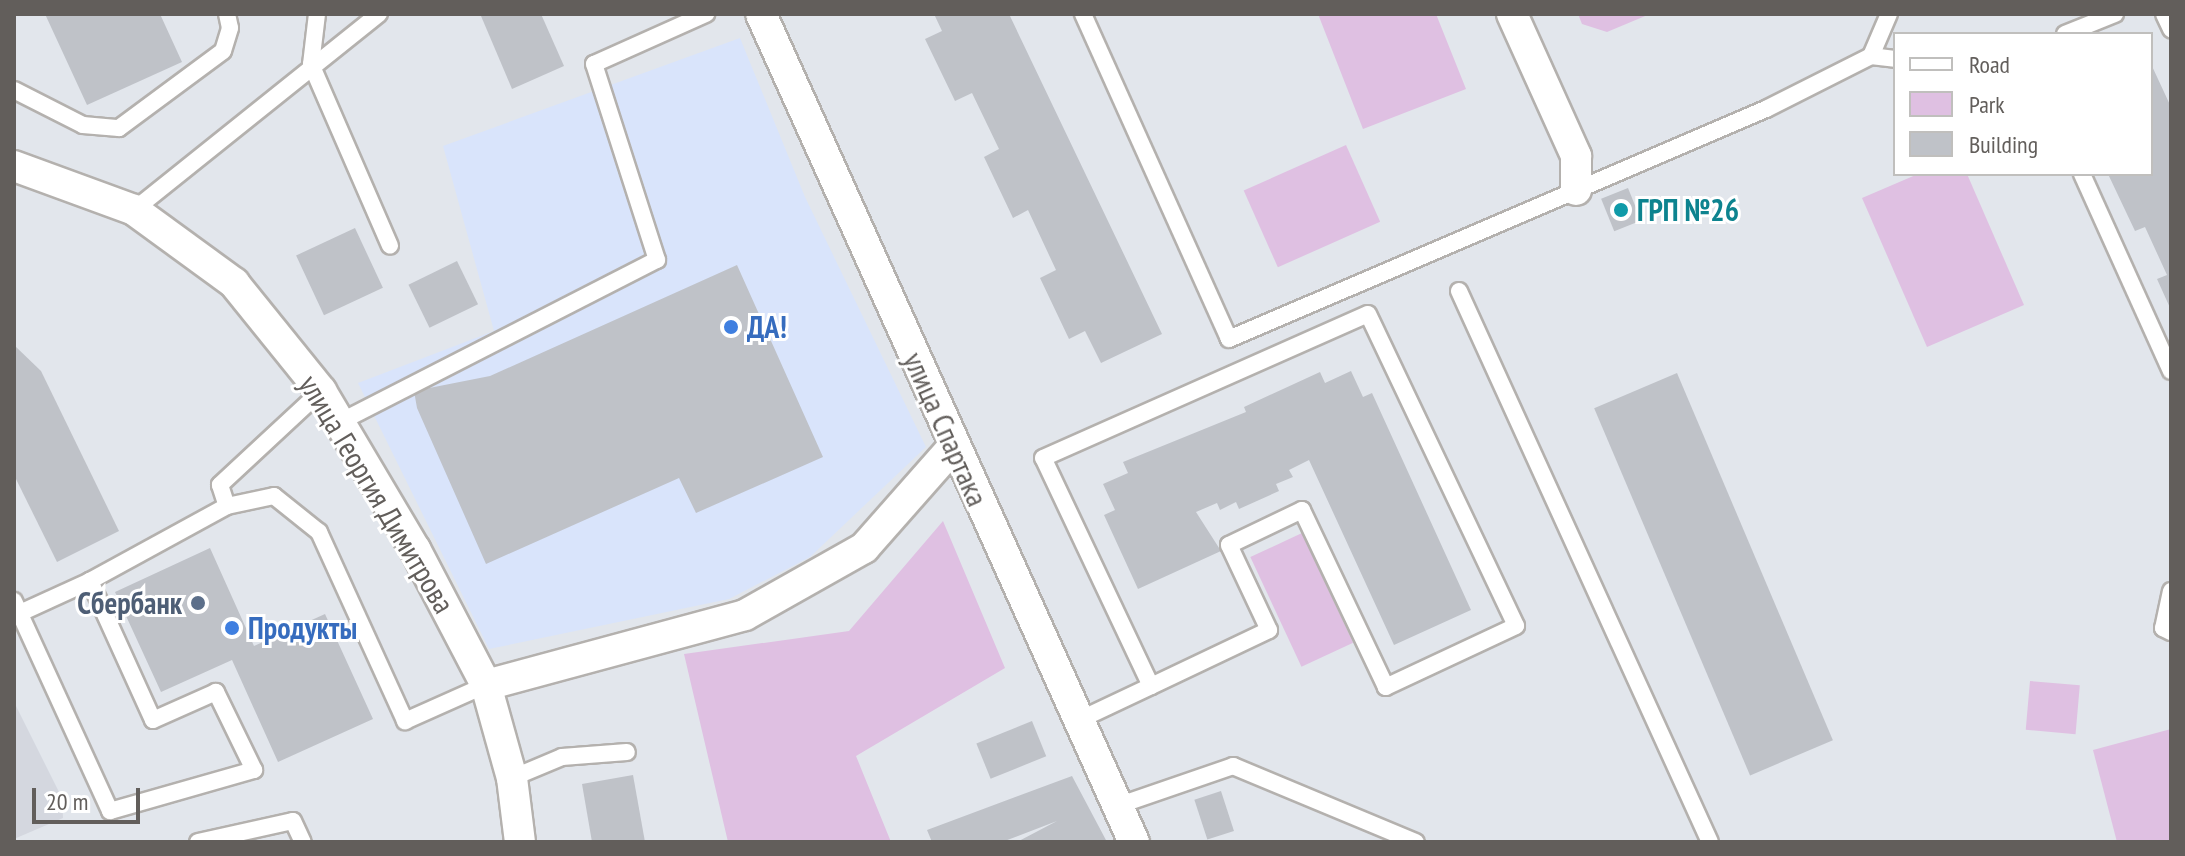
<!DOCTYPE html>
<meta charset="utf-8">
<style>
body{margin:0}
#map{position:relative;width:2185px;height:856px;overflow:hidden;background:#e2e6ec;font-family:"PT Sans Narrow",sans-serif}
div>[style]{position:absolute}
.commercial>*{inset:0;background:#d9e4fb}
.education>*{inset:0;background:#d4d7df}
.green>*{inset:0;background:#dfc0e2;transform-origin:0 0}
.building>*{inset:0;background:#bfc2c8;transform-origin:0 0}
.roads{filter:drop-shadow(2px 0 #b4b1ae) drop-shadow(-2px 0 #b4b1ae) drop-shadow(0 2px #b4b1ae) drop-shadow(0 -2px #b4b1ae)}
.lane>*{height:16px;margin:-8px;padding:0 8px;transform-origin:8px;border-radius:8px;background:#fff}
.street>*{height:30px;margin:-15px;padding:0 15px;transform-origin:15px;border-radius:15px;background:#fff}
.dots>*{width:22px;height:22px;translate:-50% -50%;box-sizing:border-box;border:4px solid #fff;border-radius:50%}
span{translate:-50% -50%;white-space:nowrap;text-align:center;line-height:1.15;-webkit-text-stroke:6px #fff;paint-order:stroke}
.culture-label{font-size:30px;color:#0d838f;font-weight:700}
.left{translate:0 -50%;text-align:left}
.shop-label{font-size:30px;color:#366cbe;font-weight:700}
.street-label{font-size:30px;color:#625e5b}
.service-label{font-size:30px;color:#4e5e75;font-weight:700}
.right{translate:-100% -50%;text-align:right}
.frame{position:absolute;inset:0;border:16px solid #625e5b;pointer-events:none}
.legend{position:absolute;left:1893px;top:32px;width:260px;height:144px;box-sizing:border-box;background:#fff;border:2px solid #c0bfbd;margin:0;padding:10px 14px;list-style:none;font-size:24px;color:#625e5b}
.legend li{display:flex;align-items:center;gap:16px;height:40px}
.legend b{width:40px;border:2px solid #c0bfbd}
.scale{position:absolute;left:32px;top:788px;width:108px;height:36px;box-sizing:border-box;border:4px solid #625e5b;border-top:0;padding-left:10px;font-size:24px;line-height:28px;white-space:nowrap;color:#625e5b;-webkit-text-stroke:6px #fff;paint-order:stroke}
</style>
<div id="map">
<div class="commercial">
<i style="clip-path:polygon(740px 38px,805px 197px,926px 447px,810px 557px,729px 599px,489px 649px,358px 383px,494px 331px,443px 146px)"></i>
</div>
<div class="education">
<i style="clip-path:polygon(14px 702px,62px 798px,63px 818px,14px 839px)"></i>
</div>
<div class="green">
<i style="clip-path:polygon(1318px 14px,1436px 14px,1466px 89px,1363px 129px)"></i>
<i style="clip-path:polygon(1578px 14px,1650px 14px,1607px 32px,1582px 24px)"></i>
<i style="left:1346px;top:145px;width:84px;height:112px;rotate:66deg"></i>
<i style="clip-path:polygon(1918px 174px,1967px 174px,2024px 305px,1927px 347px,1862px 198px)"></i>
<i style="clip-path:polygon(943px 521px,1005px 668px,856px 756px,891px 842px,728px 842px,684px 654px,849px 631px)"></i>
<i style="left:1302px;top:533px;width:121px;height:57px;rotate:65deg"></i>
<i style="left:2030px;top:681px;width:50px;height:49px;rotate:5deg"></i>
<i style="clip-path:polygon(2171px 729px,2171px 842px,2117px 842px,2093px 750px)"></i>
</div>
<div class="building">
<i style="clip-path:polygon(45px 14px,160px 14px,182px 62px,87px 105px)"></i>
<i style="clip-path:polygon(485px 14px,541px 14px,564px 66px,512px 89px,481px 16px)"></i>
<i style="clip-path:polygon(934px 14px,1009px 14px,1162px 334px,1101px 363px,1085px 331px,1069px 339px,1040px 278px,1056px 270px,1028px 210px,1013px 218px,984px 157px,999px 149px,972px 93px,955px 101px,925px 39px,942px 31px)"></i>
<i style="clip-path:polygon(2151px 64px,2171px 107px,2171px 310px,2157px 279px,2167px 275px,2145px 227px,2135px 231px,2108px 174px,2151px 174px)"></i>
<i style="left:1628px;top:188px;width:35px;height:29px;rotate:68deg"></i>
<i style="left:355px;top:228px;width:66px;height:65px;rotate:65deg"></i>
<i style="left:457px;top:261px;width:48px;height:54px;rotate:64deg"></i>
<i style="clip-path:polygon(737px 265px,823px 457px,696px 513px,679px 478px,486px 564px,417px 408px,414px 391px,490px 376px)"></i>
<i style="clip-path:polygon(14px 345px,41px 371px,119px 531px,57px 562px,14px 475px)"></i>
<i style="clip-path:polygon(1351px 371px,1363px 397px,1372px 393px,1471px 610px,1394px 645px,1309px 460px,1289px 470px,1293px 477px,1276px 484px,1279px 491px,1239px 509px,1236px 502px,1220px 510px,1217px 503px,1196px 512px,1221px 551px,1138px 589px,1104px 515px,1115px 510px,1103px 484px,1128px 473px,1123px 462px,1246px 412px,1244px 407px,1320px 372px,1325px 383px)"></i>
<i style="left:1677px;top:373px;width:399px;height:90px;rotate:67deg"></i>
<i style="clip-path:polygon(210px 548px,254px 646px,325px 614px,373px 719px,278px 762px,232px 660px,161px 692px,115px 592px)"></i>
<i style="left:1032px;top:721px;width:38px;height:60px;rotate:68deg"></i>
<i style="clip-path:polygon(633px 775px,645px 842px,592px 842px,582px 784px)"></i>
<i style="clip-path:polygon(1072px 776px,1107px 842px,1017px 842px,1057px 821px,1002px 842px,932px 842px,927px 830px)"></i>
<i style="left:1221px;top:791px;width:42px;height:28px;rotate:72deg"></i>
</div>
<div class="roads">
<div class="lane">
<i style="left:317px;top:14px;width:50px;rotate:96.8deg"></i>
<i style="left:311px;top:64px;width:198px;rotate:66.5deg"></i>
<i style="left:1083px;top:14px;width:356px;rotate:65.8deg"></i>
<i style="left:1229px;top:339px;width:584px;rotate:-23.19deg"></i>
<i style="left:1766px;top:109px;width:118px;rotate:-26.8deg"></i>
<i style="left:1871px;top:56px;width:46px;rotate:-66.8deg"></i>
<i style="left:2164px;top:14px;width:17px;rotate:65deg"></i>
<i style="left:2065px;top:34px;width:54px;rotate:-21.8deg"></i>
<i style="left:1871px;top:56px;width:24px;rotate:7deg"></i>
<i style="left:14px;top:90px;width:77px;rotate:26.9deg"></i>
<i style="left:83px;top:125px;width:36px;rotate:5deg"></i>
<i style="left:119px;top:128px;width:129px;rotate:-36.5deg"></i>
<i style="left:223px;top:51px;width:24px;rotate:-73deg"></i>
<i style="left:230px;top:28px;width:14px;rotate:-102deg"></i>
<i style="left:2082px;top:174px;width:216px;rotate:65.7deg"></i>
<i style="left:134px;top:210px;width:314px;rotate:-38.7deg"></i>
<i style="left:1459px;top:291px;width:605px;rotate:65.51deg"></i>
<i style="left:1368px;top:314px;width:345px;rotate:64.6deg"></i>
<i style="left:1516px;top:626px;width:144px;rotate:154.9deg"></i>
<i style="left:1386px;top:687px;width:196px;rotate:-115.4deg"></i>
<i style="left:1302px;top:510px;width:81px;rotate:154.4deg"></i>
<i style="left:1229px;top:545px;width:94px;rotate:64.8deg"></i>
<i style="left:1269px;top:630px;width:131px;rotate:154.6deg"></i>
<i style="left:1151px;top:686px;width:252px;rotate:-115.3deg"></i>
<i style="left:1043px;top:458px;width:355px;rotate:-23.9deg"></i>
<i style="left:321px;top:391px;width:138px;rotate:137.1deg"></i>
<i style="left:220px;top:485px;width:22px;rotate:72deg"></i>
<i style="left:227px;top:506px;width:48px;rotate:-12deg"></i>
<i style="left:274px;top:496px;width:58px;rotate:38.7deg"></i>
<i style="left:319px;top:532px;width:208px;rotate:65.5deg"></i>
<i style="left:405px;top:721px;width:89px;rotate:-24deg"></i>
<i style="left:340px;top:422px;width:356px;rotate:-27.1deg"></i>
<i style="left:657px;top:260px;width:206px;rotate:-107.8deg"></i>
<i style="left:594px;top:64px;width:123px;rotate:-24.1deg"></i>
<i style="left:90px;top:581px;width:156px;rotate:-28.7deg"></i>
<i style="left:2171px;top:591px;width:38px;rotate:102deg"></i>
<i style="left:2163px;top:628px;width:9px;rotate:27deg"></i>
<i style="left:14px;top:601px;width:231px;rotate:65.4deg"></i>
<i style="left:110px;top:811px;width:150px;rotate:-15.9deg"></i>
<i style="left:254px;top:770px;width:87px;rotate:-116deg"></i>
<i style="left:216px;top:692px;width:69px;rotate:156deg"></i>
<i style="left:153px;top:720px;width:153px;rotate:-114.4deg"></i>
<i style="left:90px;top:581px;width:77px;rotate:155.4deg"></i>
<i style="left:1077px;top:721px;width:82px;rotate:-25.3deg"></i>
<i style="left:512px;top:778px;width:54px;rotate:-22.8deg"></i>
<i style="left:562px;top:757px;width:65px;rotate:-4.4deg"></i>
<i style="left:1117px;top:806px;width:123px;rotate:-19deg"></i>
<i style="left:1233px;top:766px;width:198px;rotate:22.6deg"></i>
<i style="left:198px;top:842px;width:97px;rotate:-12.5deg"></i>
<i style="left:293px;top:821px;width:23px;rotate:65deg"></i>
</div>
<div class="street">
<i style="left:761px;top:14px;width:908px;rotate:65.75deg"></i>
<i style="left:1512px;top:14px;width:156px;rotate:65.7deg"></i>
<i style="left:1576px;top:156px;width:34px;rotate:90deg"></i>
<i style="left:14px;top:166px;width:128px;rotate:20.1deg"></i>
<i style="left:134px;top:210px;width:124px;rotate:36.1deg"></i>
<i style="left:234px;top:283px;width:139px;rotate:51.1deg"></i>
<i style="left:321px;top:391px;width:184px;rotate:59.3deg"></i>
<i style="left:415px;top:549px;width:153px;rotate:62.4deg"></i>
<i style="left:486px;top:685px;width:97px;rotate:74.4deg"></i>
<i style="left:512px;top:778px;width:64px;rotate:82.9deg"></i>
<i style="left:486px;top:685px;width:268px;rotate:-15.1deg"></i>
<i style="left:745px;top:615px;width:137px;rotate:-29.4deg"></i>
<i style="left:864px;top:548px;width:135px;rotate:-48.6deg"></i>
</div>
</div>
<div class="dots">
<i style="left:1621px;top:210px;background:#0f9aa8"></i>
<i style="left:731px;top:327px;background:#3f7fe0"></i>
<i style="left:198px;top:603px;background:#5c6f8a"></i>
<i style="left:232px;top:628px;background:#3f7fe0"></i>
</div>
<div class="culture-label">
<span class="left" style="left:1637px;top:210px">ГРП №26</span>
</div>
<div class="shop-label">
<span class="left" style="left:747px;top:327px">ДА!</span>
<span class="left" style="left:248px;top:628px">Продукты</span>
</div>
<div class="street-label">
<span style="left:946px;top:429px;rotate:66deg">улица Спартака</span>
<span style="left:377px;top:494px;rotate:59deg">улица Георгия Димитрова</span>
</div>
<div class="service-label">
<span class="right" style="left:182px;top:603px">Сбербанк</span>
</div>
<div class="frame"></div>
<ul class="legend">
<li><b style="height:10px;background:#fff"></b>Road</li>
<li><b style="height:22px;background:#dfc0e2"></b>Park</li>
<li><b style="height:22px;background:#bfc2c8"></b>Building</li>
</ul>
<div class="scale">20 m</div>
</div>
